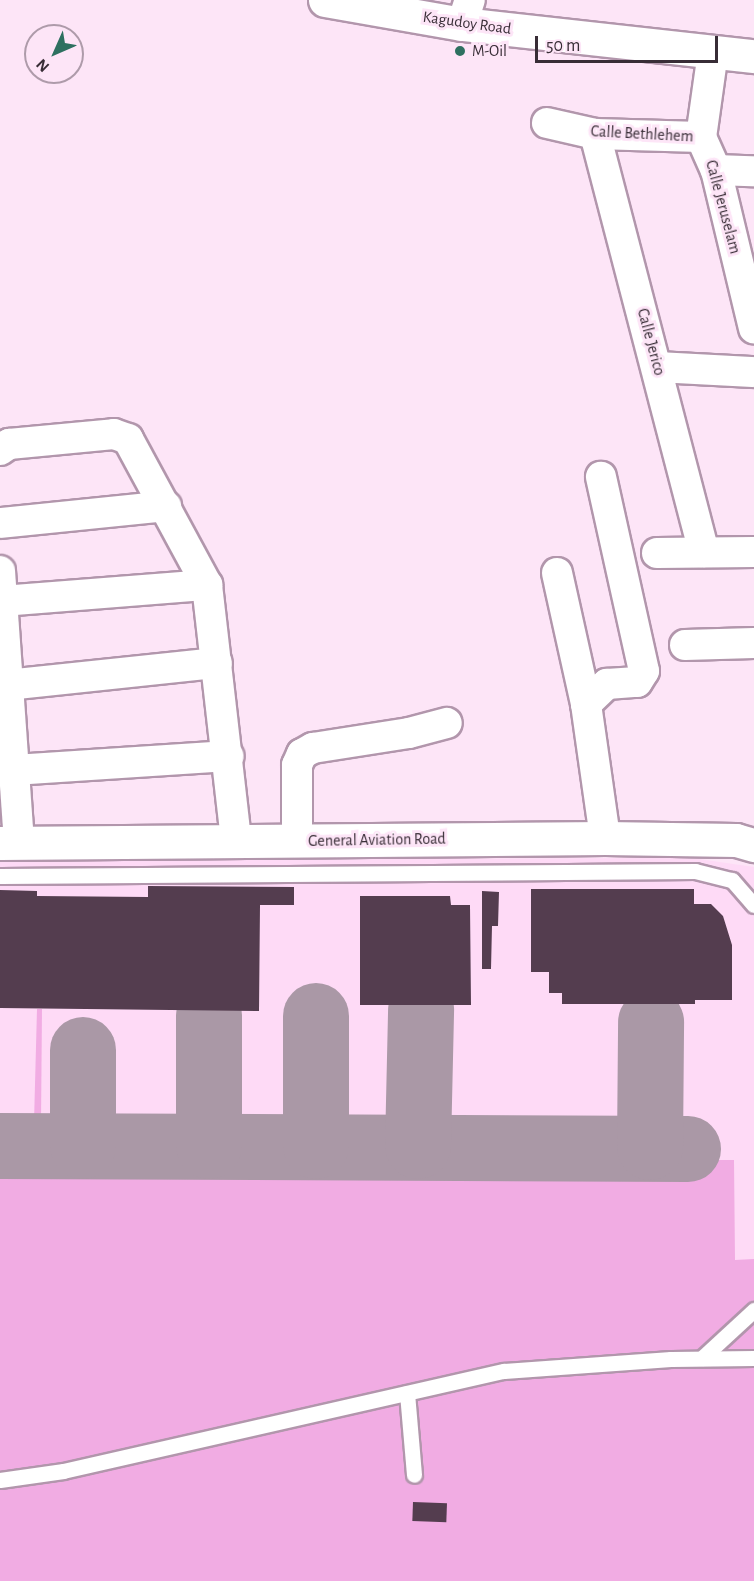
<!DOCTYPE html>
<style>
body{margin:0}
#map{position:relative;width:754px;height:1581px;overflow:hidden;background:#fde5f7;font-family:"Alegreya Sans",sans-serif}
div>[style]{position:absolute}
.built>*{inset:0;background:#fedaf6}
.green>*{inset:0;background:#f1ace3}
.taxiway>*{height:66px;margin:-33px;padding:0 33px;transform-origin:33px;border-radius:33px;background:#aa98a6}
.building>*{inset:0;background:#543d4f;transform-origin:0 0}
.roads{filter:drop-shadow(2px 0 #b296ac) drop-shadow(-2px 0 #b296ac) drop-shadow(0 2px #b296ac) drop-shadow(0 -2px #b296ac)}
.lane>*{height:15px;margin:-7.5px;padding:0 7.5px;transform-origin:7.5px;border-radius:7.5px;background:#fff}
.street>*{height:30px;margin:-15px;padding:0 15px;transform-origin:15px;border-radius:15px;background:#fff}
.secondary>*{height:33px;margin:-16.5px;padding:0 16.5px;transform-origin:16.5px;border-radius:16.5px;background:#fff}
.dots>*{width:16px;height:16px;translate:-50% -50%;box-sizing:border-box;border:3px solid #fde5f7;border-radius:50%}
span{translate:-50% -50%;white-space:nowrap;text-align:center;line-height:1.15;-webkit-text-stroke:6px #fde5f7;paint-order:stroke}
.street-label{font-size:16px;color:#382d36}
.poi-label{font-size:16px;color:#382d36}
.left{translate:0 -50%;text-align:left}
.north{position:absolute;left:24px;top:24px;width:60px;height:60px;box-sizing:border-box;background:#fde5f7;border:2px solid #ae9baa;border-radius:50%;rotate:225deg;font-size:16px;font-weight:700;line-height:24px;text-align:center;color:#382d36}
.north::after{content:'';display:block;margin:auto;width:21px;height:27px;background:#2e7060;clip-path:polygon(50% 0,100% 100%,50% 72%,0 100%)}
.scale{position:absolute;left:535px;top:36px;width:183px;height:27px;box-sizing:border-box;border:3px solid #382d36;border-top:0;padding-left:8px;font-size:18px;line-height:21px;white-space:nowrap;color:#382d36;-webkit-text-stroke:4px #fde5f7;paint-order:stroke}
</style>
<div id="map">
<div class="built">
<i style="clip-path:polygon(692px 858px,754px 867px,754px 1581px,0 1581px,0 860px)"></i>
</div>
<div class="green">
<i style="clip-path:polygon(37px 1009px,42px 1009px,41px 1122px,34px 1122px)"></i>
<i style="clip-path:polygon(0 1160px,734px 1160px,735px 1260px,754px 1259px,754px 1240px,754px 1581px,0 1581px)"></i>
</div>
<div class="taxiway">
<i style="left:0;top:1146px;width:688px;rotate:0.25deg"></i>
<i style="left:83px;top:1146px;width:96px;rotate:-90deg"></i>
<i style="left:209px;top:1146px;width:131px;rotate:-90deg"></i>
<i style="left:316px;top:1146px;width:130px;rotate:-90deg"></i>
<i style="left:418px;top:1146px;width:137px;rotate:-88.7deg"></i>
<i style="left:650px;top:1147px;width:125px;rotate:-89.5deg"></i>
</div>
<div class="building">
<i style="clip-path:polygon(148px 886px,294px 887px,294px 905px,260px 905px,259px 1011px,0 1008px,0 890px,37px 891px,37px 896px,148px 897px)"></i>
<i style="clip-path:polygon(531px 889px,694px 889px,694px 904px,711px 904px,723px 916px,732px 945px,732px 1000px,695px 1000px,695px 1004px,562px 1004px,562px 993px,549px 993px,549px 972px,531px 972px)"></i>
<i style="clip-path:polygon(482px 891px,499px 892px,498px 926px,492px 926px,491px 969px,482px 969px)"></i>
<i style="clip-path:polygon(360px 896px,450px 896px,451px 905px,470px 905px,471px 1005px,360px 1005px)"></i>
<i style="left:413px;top:1502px;width:34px;height:19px;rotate:2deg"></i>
</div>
<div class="roads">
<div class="lane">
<i style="left:0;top:876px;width:695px;rotate:-0.41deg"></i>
<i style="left:695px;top:871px;width:38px;rotate:14deg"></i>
<i style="left:732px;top:880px;width:33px;rotate:49deg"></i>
<i style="left:702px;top:1358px;width:71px;rotate:-42.7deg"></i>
<i style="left:407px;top:1393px;width:82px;rotate:85.1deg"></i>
<i style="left:0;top:1480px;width:64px;rotate:-8.1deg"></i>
<i style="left:63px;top:1471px;width:452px;rotate:-12.8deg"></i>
<i style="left:504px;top:1371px;width:167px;rotate:-4.1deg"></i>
<i style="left:671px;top:1359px;width:83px;rotate:-0.7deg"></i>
</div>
<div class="street">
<i style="left:462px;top:24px;width:25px;rotate:-72deg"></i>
<i style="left:713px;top:52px;width:86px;rotate:98deg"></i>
<i style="left:701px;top:137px;width:36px;rotate:66deg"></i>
<i style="left:716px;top:170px;width:163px;rotate:76.5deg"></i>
<i style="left:547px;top:123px;width:49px;rotate:12.9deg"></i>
<i style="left:595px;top:134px;width:106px;rotate:1.6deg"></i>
<i style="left:595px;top:134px;width:432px;rotate:75.4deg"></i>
<i style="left:716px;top:170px;width:38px;rotate:2deg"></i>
<i style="left:658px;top:367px;width:96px;rotate:3deg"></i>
<i style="left:0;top:450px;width:11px;rotate:-34deg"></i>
<i style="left:9px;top:444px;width:105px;rotate:-5.4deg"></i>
<i style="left:114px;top:434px;width:15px;rotate:20deg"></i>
<i style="left:128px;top:439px;width:166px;rotate:61.6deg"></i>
<i style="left:207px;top:585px;width:257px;rotate:83.5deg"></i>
<i style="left:0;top:523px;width:167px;rotate:-5.8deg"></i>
<i style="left:657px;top:553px;width:97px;rotate:-0.6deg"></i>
<i style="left:0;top:571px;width:273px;rotate:86deg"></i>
<i style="left:557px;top:573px;width:134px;rotate:77.5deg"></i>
<i style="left:586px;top:704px;width:135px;rotate:81.9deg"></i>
<i style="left:2px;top:601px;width:206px;rotate:-4.5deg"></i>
<i style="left:685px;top:645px;width:69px;rotate:-1.7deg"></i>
<i style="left:7px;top:685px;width:211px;rotate:-6deg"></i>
<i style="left:586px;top:704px;width:29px;rotate:-44deg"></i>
<i style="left:607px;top:684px;width:30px;rotate:-4deg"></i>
<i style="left:637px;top:682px;width:13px;rotate:-58deg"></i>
<i style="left:644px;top:671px;width:199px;rotate:-102.5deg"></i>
<i style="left:13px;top:770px;width:216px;rotate:-3.7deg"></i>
<i style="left:297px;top:841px;width:76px;rotate:-90deg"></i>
<i style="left:297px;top:765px;width:12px;rotate:-66deg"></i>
<i style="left:302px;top:754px;width:13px;rotate:-29deg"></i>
<i style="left:313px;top:748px;width:97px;rotate:-8.9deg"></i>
<i style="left:409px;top:733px;width:39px;rotate:-15deg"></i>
</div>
<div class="secondary">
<i style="left:325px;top:0;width:139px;rotate:9.9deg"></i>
<i style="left:462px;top:24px;width:294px;rotate:6.3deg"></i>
<i style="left:0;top:843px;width:605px;rotate:-0.47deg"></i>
<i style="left:605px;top:838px;width:131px;rotate:0.9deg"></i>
<i style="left:736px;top:840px;width:19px;rotate:16deg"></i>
</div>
</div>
<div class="dots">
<i style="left:460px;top:51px;background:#2e7060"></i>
</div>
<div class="street-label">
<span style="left:467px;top:23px;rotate:8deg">Kagudoy Road</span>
<span style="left:642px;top:134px;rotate:3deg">Calle Bethlehem</span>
<span style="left:723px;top:207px;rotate:75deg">Calle Jeruselam</span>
<span style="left:651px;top:342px;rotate:75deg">Calle Jerico</span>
<span style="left:377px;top:840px;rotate:-1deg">General Aviation Road</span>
</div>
<div class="poi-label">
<span class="left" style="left:472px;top:51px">M-Oil</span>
</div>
<div class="north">N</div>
<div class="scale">50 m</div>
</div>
